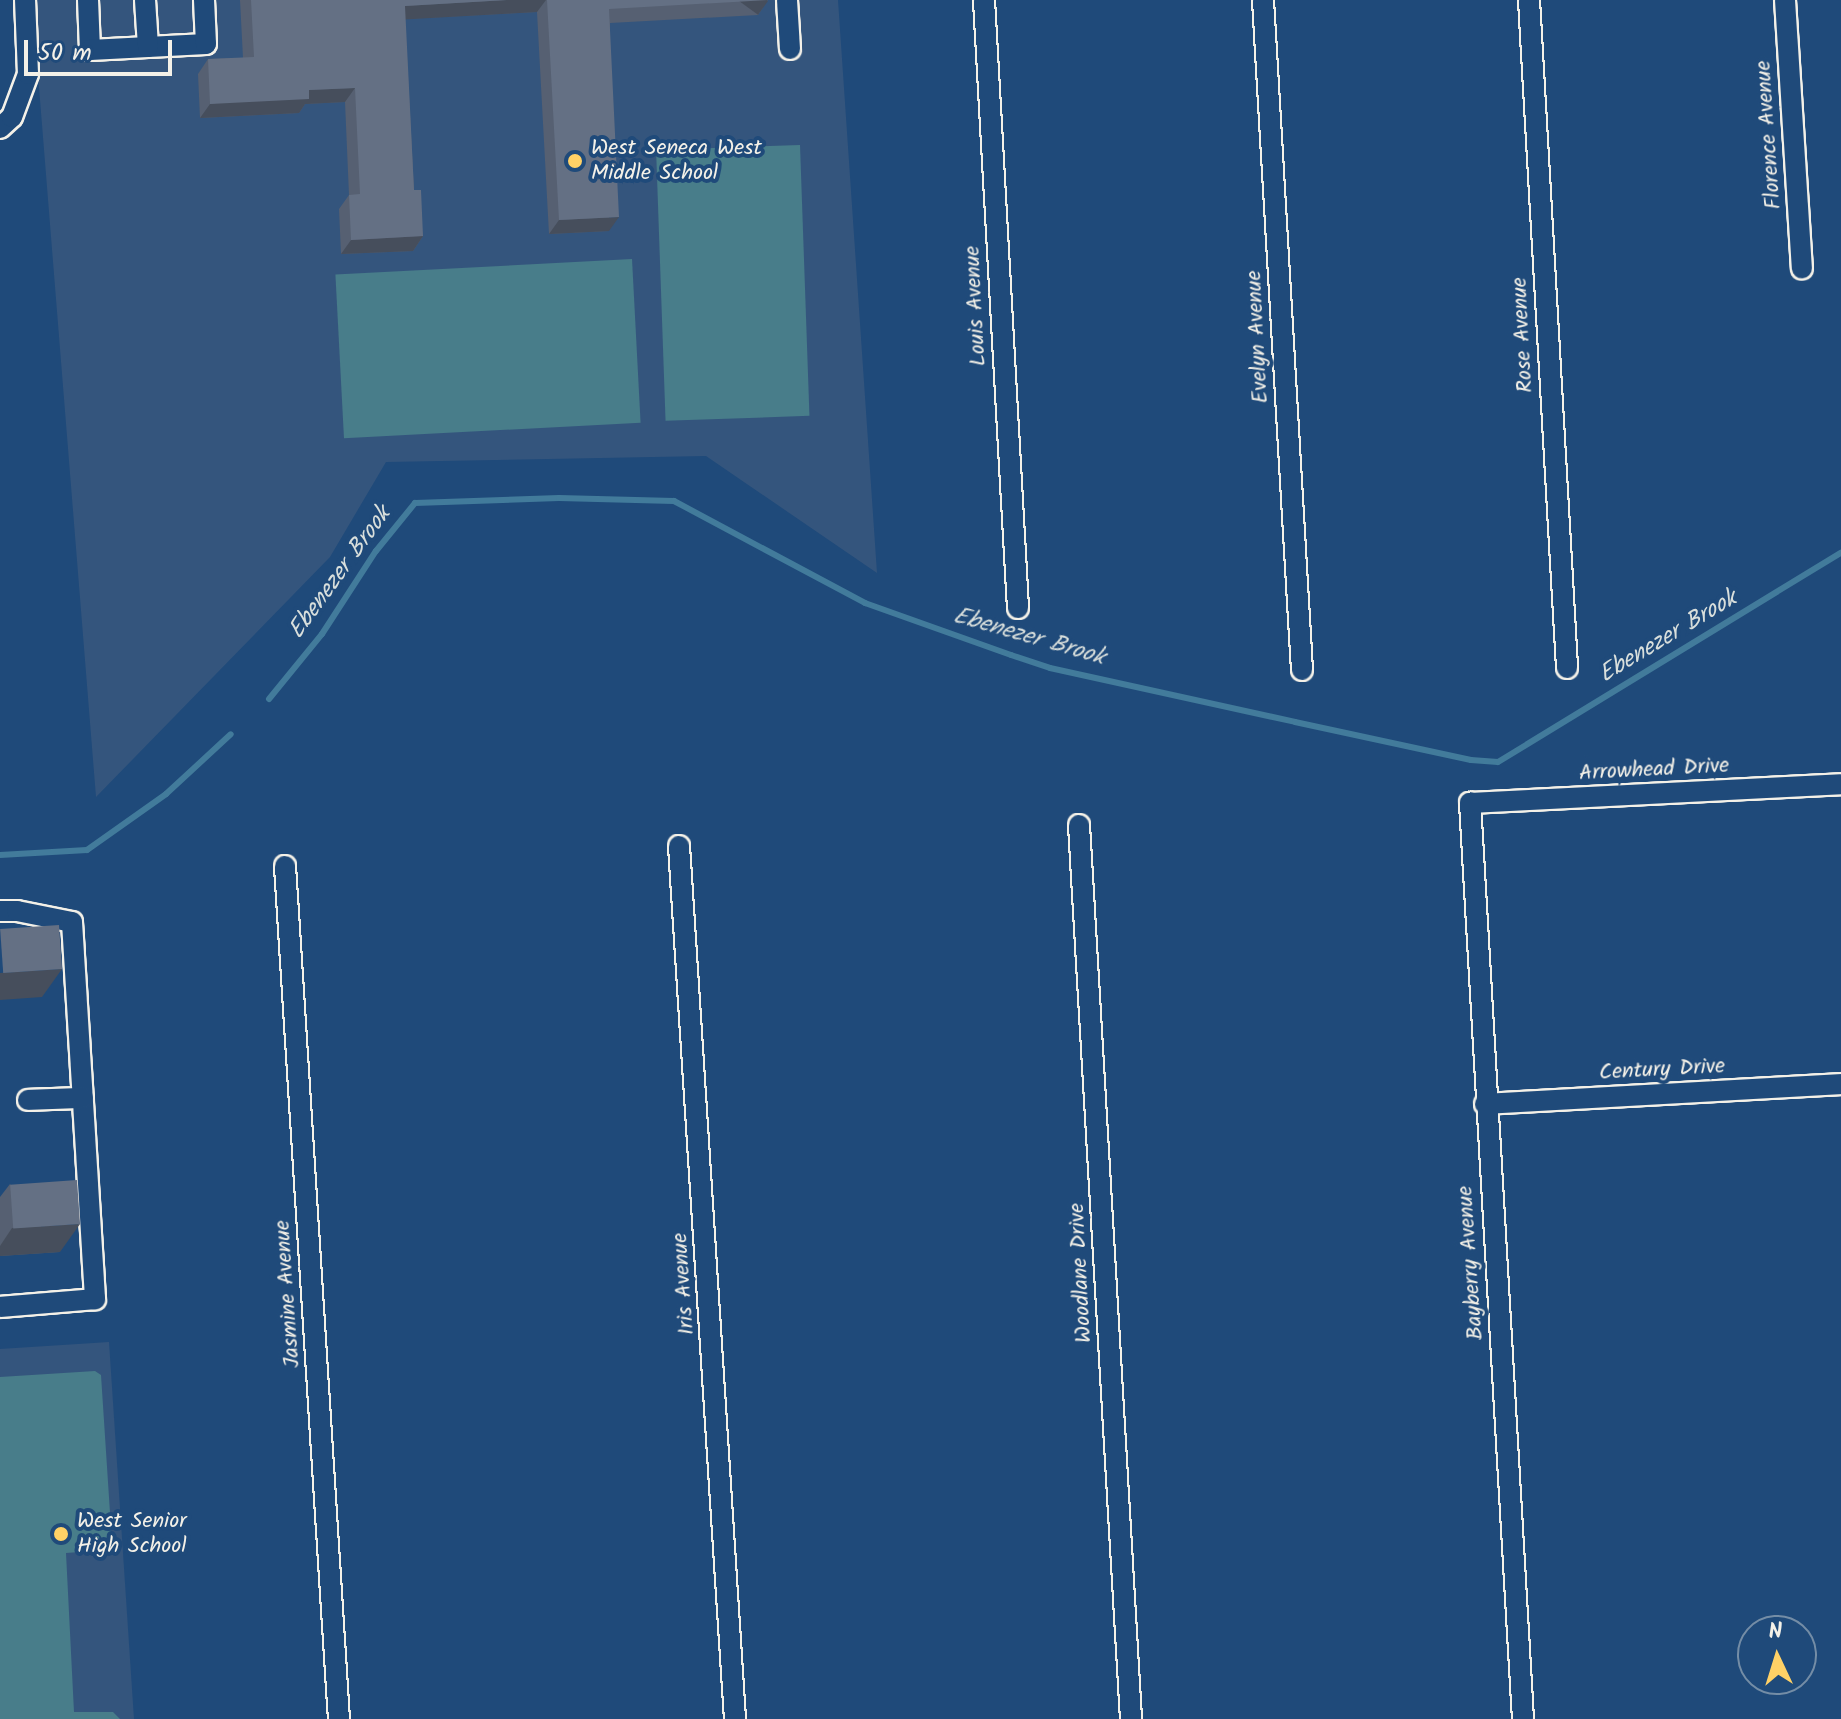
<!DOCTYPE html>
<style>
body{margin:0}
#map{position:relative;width:1841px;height:1719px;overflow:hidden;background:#1f4a7a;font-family:Kalam,sans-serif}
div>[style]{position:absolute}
.built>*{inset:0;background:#34557d}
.green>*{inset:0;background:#487d8a;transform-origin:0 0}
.stream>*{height:6px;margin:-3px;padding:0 3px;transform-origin:3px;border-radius:3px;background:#427b9b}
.roads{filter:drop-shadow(2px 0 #f4f1e8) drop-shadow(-2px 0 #f4f1e8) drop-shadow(0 2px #f4f1e8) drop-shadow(0 -2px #f4f1e8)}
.minor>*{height:20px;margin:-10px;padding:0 10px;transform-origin:10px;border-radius:10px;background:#1f4a7a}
.wall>*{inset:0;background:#566072}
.shaded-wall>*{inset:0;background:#464e5c;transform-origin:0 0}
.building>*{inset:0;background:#647084;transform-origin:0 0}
.dots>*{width:22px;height:22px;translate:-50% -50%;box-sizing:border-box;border:4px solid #1f4a7a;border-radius:50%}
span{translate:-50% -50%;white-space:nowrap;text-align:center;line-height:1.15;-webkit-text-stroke:8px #1f4a7a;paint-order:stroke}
.street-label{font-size:22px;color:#f4f1e8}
.poi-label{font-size:22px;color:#f4f1e8}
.left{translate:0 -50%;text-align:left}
.water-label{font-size:24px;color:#d9dfdc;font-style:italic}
.north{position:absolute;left:1737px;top:1615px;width:80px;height:80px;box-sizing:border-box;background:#1f4a7a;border:2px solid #748da6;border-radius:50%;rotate:356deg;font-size:22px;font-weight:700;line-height:32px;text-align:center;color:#f4f1e8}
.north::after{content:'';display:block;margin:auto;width:28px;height:36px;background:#ffd166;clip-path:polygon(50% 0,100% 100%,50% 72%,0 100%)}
.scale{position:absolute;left:24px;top:40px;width:148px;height:36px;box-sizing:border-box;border:4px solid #f4f1e8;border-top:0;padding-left:10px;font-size:24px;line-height:28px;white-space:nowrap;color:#f4f1e8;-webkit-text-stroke:6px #1f4a7a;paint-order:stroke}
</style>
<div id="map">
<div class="built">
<i style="clip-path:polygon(32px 0,838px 0,877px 573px,706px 456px,386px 462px,330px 557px,96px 797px)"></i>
<i style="clip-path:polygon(109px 1342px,134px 1719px,0 1719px,0 1349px)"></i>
</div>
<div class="green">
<i style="left:800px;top:145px;width:271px;height:144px;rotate:88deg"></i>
<i style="left:632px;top:259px;width:164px;height:297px;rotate:87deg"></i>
<i style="clip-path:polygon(95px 1371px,101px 1375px,112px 1543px,105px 1550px,66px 1553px,74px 1712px,113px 1712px,120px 1719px,0 1719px,0 1377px)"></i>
</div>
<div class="stream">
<i style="left:269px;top:699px;width:84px;rotate:-50.8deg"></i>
<i style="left:322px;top:634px;width:99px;rotate:-57deg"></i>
<i style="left:376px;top:551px;width:62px;rotate:-50.9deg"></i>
<i style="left:415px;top:503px;width:144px;rotate:-2deg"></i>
<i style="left:559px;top:498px;width:115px;rotate:1.5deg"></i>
<i style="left:674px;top:501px;width:217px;rotate:28.1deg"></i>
<i style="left:865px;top:603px;width:155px;rotate:19.6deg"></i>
<i style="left:1011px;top:655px;width:41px;rotate:18.4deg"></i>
<i style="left:1050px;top:668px;width:251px;rotate:12.4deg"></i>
<i style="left:1295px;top:722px;width:180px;rotate:12.2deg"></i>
<i style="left:1471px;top:760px;width:27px;rotate:4deg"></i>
<i style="left:1498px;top:762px;width:402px;rotate:-31.4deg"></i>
<i style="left:0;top:855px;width:87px;rotate:-3.3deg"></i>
<i style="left:87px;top:850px;width:97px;rotate:-35.3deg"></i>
<i style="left:166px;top:794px;width:88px;rotate:-42.7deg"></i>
</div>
<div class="roads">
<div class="minor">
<i style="left:88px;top:0;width:50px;rotate:87.7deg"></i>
<i style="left:90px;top:50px;width:116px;rotate:-3deg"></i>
<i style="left:206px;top:44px;width:44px;rotate:-92.6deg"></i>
<i style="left:145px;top:0;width:47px;rotate:86.3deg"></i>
<i style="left:787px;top:0;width:49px;rotate:86.5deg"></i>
<i style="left:984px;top:0;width:609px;rotate:86.8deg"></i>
<i style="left:1263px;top:0;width:671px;rotate:86.67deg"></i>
<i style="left:1529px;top:0;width:669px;rotate:86.74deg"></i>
<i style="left:1785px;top:0;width:269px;rotate:86.4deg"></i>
<i style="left:0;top:128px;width:16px;rotate:-43deg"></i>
<i style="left:12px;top:117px;width:46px;rotate:-69.6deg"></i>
<i style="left:28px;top:74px;width:74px;rotate:-92.3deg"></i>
<i style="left:1079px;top:825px;width:896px;rotate:86.67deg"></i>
<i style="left:679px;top:846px;width:875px;rotate:86.33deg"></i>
<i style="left:285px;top:866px;width:855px;rotate:86.38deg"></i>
<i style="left:0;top:911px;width:17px"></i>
<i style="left:17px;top:911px;width:56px;rotate:11.3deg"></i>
<i style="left:72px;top:922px;width:378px;rotate:86.5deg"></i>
<i style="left:95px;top:1299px;width:95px;rotate:175.2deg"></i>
<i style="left:28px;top:1100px;width:55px;rotate:-2.1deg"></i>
<i style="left:1485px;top:1104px;width:357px;rotate:-3.2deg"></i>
<i style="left:1523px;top:1719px;width:918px;rotate:-93.31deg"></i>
<i style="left:1470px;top:803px;width:371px;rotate:-2.9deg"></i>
</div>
</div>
<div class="wall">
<i style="clip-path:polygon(240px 0,768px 0,758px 15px,610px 23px,609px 231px,549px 234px,537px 12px,405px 19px,414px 190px,423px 236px,413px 251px,341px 254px,339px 209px,349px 195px,345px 102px,305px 104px,299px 113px,200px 118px,198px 74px,208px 59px,243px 58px)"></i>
<i style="clip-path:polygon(10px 1184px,60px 1252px,0 1256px,0 1197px)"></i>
</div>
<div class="shaded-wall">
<i style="clip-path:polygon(507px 0,546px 0,537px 12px,395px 20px,405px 6px)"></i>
<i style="left:768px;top:1px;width:17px;height:159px;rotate:126deg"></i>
<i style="clip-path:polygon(355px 88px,345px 102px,305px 104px,299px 113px,200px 118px,210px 104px,309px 90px)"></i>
<i style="clip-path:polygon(619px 217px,609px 231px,549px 234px,559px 220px)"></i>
<i style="clip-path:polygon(423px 236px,413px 251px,341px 254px,351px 240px)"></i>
<i style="clip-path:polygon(62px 969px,42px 997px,0 1000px,0 973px)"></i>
<i style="clip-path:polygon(80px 1224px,60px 1252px,0 1256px,0 1246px,12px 1228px)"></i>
</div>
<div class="building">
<i style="clip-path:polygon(251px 0,507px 0,405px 6px,414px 190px,421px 190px,423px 236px,351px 240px,349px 195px,360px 194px,355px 88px,309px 90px,309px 99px,210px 104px,208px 59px,254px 57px)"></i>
<i style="clip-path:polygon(547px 0,768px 0,609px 9px,619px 217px,559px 220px)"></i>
<i style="left:59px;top:925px;width:44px;height:59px;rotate:86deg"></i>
<i style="left:77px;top:1180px;width:44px;height:67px;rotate:86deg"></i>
</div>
<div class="dots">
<i style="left:575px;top:161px;background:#ffd166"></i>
<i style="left:61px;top:1534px;background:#ffd166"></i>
</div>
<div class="street-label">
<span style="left:1769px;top:135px;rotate:-94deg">Florence Avenue</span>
<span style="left:976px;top:306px;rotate:-93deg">Louis Avenue</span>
<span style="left:1523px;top:335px;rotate:-93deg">Rose Avenue</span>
<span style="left:1258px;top:337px;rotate:-93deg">Evelyn Avenue</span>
<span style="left:1654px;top:770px;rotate:-3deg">Arrowhead Drive</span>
<span style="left:1662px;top:1070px;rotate:-3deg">Century Drive</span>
<span style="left:1471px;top:1263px;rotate:-94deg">Bayberry Avenue</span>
<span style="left:1081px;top:1273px;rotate:-93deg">Woodlane Drive</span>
<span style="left:684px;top:1284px;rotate:-94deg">Iris Avenue</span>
<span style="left:288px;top:1294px;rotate:-94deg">Jasmine Avenue</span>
</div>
<div class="poi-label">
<span class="left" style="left:591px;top:161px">West Seneca West<br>Middle School</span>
<span class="left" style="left:77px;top:1534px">West Senior<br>High School</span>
</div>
<div class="water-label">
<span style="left:340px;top:573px;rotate:-54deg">Ebenezer Brook</span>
<span style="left:1029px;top:637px;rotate:16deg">Ebenezer Brook</span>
<span style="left:1668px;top:637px;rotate:-31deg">Ebenezer Brook</span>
</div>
<div class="north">N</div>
<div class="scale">50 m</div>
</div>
